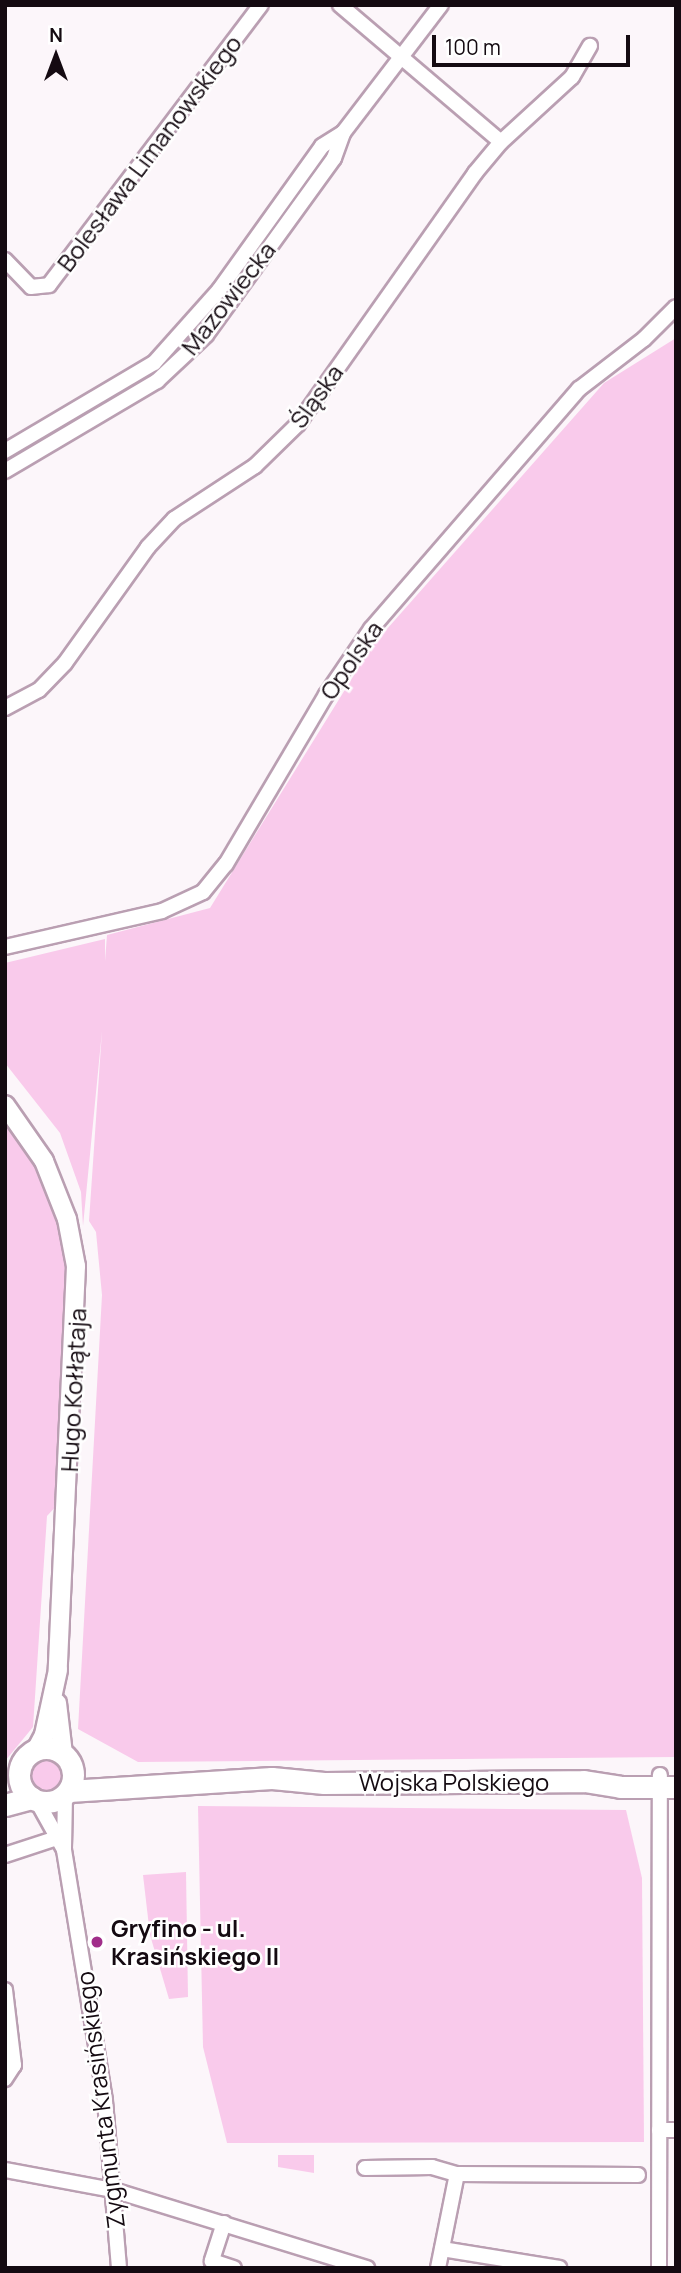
<!DOCTYPE html>
<meta charset="utf-8">
<style>
body{margin:0}
#map{position:relative;width:681px;height:2273px;overflow:hidden;background:#fcf6fa;font-family:Manrope,sans-serif}
div>[style]{position:absolute}
.green>*{inset:0;background:#f9caeb}
.round{border-radius:50%}
.roads{filter:drop-shadow(2px 0 #ba9fb2) drop-shadow(-2px 0 #ba9fb2) drop-shadow(0 2px #ba9fb2) drop-shadow(0 -2px #ba9fb2)}
.minor>*{height:14px;margin:-7px;padding:0 7px;transform-origin:7px;border-radius:7px;background:#fff}
.tertiary>*{height:18px;margin:-9px;padding:0 9px;transform-origin:9px;border-radius:9px;background:#fff}
.secondary>*{height:21px;margin:-10.5px;padding:0 10.5px;transform-origin:10.5px;border-radius:10.5px;background:#fff}
.secondary>.ring{margin:-10.5px;padding:0;box-sizing:content-box;background:none;border:21px solid #fff;border-radius:50%}
.dots>*{width:19px;height:19px;translate:-50% -50%;box-sizing:border-box;border:4px solid #fff;border-radius:50%}
span{translate:-50% -50%;white-space:nowrap;text-align:center;line-height:1.15;-webkit-text-stroke:5px #fff;paint-order:stroke}
.street-label{font-size:24px;color:#140a11}
.poi-label{font-size:24px;color:#140a11;font-weight:700}
.left{translate:0 -50%;text-align:left}
.frame{position:absolute;inset:0;border:7px solid #140a11;pointer-events:none}
.north{position:absolute;left:21px;top:21px;width:70px;height:70px;-webkit-text-stroke:5px #fff;paint-order:stroke;rotate:0deg;font-size:19px;font-weight:700;line-height:28px;text-align:center;color:#140a11}
.north::after{content:'';display:block;margin:auto;width:24px;height:32px;background:#140a11;clip-path:polygon(50% 0,100% 100%,50% 72%,0 100%)}
.scale{position:absolute;left:432px;top:35px;width:198px;height:32px;box-sizing:border-box;border:4px solid #140a11;border-top:0;padding-left:9px;font-size:21px;line-height:24px;white-space:nowrap;color:#140a11;-webkit-text-stroke:5px #fff;paint-order:stroke}
</style>
<div id="map">
<div class="green">
<i style="clip-path:polygon(324px 153px,329px 156px,210px 321px,157px 373px,5px 466px,5px 456px,153px 367px)"></i>
<i style="clip-path:polygon(676px 338px,676px 1757px,138px 1762px,78px 1729px,102px 1295px,96px 1232px,89px 1221px,102px 1031px,83px 1226px,81px 1192px,60px 1133px,5px 1063px,5px 963px,105px 939px,105px 961px,107px 935px,210px 908px,372px 646px,604px 383px)"></i>
<i style="clip-path:polygon(5px 1118px,43px 1180px,60px 1228px,68px 1275px,60px 1502px,47px 1516px,33px 1727px,5px 1761px)"></i>
<i class="round" style="left:29px;top:1758px;width:34px;height:34px"></i>
<i style="clip-path:polygon(198px 1806px,626px 1810px,642px 1878px,644px 2142px,227px 2143px,203px 2047px)"></i>
<i style="clip-path:polygon(186px 1872px,188px 1997px,169px 1999px,150px 1935px,143px 1875px)"></i>
<i style="clip-path:polygon(278px 2155px,314px 2155px,314px 2173px,278px 2167px)"></i>
</div>
<div class="roads">
<div class="minor">
<i style="left:340px;top:5px;width:211px;rotate:40.4deg"></i>
<i style="left:5px;top:260px;width:37px;rotate:46deg"></i>
<i style="left:31px;top:287px;width:18px;rotate:-6deg"></i>
<i style="left:49px;top:285px;width:351px;rotate:-52.9deg"></i>
<i style="left:5px;top:451px;width:173px;rotate:-30.6deg"></i>
<i style="left:154px;top:363px;width:98px;rotate:-48.3deg"></i>
<i style="left:219px;top:290px;width:177px;rotate:-54.4deg"></i>
<i style="left:322px;top:146px;width:25px;rotate:-32deg"></i>
<i style="left:5px;top:471px;width:177px;rotate:-30.6deg"></i>
<i style="left:157px;top:381px;width:67px;rotate:-43.2deg"></i>
<i style="left:206px;top:335px;width:218px;rotate:-54.1deg"></i>
<i style="left:334px;top:158px;width:27px;rotate:-70deg"></i>
<i style="left:343px;top:133px;width:161px;rotate:-52.6deg"></i>
<i style="left:5px;top:708px;width:38px;rotate:-28deg"></i>
<i style="left:39px;top:690px;width:37px;rotate:-46deg"></i>
<i style="left:65px;top:663px;width:143px;rotate:-54.4deg"></i>
<i style="left:148px;top:547px;width:38px;rotate:-47deg"></i>
<i style="left:174px;top:519px;width:97px;rotate:-33.2deg"></i>
<i style="left:255px;top:466px;width:60px;rotate:-44.3deg"></i>
<i style="left:298px;top:424px;width:307px;rotate:-54.8deg"></i>
<i style="left:475px;top:173px;width:40px;rotate:-50deg"></i>
<i style="left:501px;top:142px;width:96px;rotate:-42.5deg"></i>
<i style="left:572px;top:77px;width:36px;rotate:-60deg"></i>
<i style="left:5px;top:947px;width:161px;rotate:-12.9deg"></i>
<i style="left:162px;top:911px;width:45px;rotate:-24.9deg"></i>
<i style="left:203px;top:892px;width:36px;rotate:-51deg"></i>
<i style="left:226px;top:864px;width:196px;rotate:-59.4deg"></i>
<i style="left:326px;top:695px;width:80px;rotate:-55.7deg"></i>
<i style="left:371px;top:629px;width:318px;rotate:-49.1deg"></i>
<i style="left:579px;top:389px;width:82px;rotate:-37.6deg"></i>
<i style="left:644px;top:339px;width:45px;rotate:-45deg"></i>
<i style="left:65px;top:1796px;width:54px;rotate:91.1deg"></i>
<i style="left:64px;top:1850px;width:254px;rotate:80.7deg"></i>
<i style="left:105px;top:2101px;width:168px;rotate:85.2deg"></i>
<i style="left:37px;top:1801px;width:54px;rotate:61deg"></i>
<i style="left:5px;top:1855px;width:55px;rotate:-18.1deg"></i>
<i style="left:5px;top:1990px;width:76px;rotate:83.2deg"></i>
<i style="left:14px;top:2065px;width:17px;rotate:123deg"></i>
<i style="left:659px;top:2130px;width:17px"></i>
<i style="left:365px;top:2168px;width:67px;rotate:-0.9deg"></i>
<i style="left:432px;top:2167px;width:26px;rotate:16deg"></i>
<i style="left:5px;top:2170px;width:110px;rotate:10.5deg"></i>
<i style="left:113px;top:2190px;width:266px;rotate:17.1deg"></i>
<i style="left:224px;top:2223px;width:40px;rotate:108deg"></i>
<i style="left:212px;top:2261px;width:23px;rotate:18deg"></i>
<i style="left:442px;top:2249px;width:119px;rotate:9.2deg"></i>
<i style="left:438px;top:2268px;width:96px;rotate:-78.6deg"></i>
<i style="left:457px;top:2174px;width:181px;rotate:0.3deg"></i>
<i style="left:659px;top:2268px;width:493px;rotate:-89.9deg"></i>
</div>
<div class="tertiary">
<i style="left:5px;top:1105px;width:68px;rotate:55.1deg"></i>
<i style="left:44px;top:1161px;width:62px;rotate:68.4deg"></i>
<i style="left:67px;top:1219px;width:48px;rotate:79.2deg"></i>
<i style="left:76px;top:1266px;width:404px;rotate:92.6deg"></i>
<i style="left:58px;top:1670px;width:66px;rotate:102.2deg"></i>
<i style="left:44px;top:1735px;width:17px;rotate:118deg"></i>
<i style="left:57px;top:1703px;width:51px;rotate:83.3deg"></i>
</div>
<div class="secondary">
<i class="ring" style="left:19px;top:1748px;width:33px;height:33px"></i>
<i style="left:69px;top:1791px;width:203px;rotate:-3.7deg"></i>
<i style="left:272px;top:1778px;width:52px;rotate:5.5deg"></i>
<i style="left:324px;top:1783px;width:260px;rotate:-0.4deg"></i>
<i style="left:584px;top:1781px;width:36px;rotate:9deg"></i>
<i style="left:620px;top:1787px;width:56px"></i>
<i style="left:5px;top:1805px;width:28px;rotate:-15deg"></i>
</div>
</div>
<div class="dots">
<i style="left:97px;top:1942px;background:#a12e8a"></i>
</div>
<div class="street-label">
<span style="left:149px;top:153px;rotate:-53deg">Bolesława Limanowskiego</span>
<span style="left:228px;top:298px;rotate:-52deg">Mazowiecka</span>
<span style="left:316px;top:396px;rotate:-54deg">Śląska</span>
<span style="left:351px;top:660px;rotate:-55deg">Opolska</span>
<span style="left:73px;top:1390px;rotate:-87deg">Hugo Kołłątaja</span>
<span style="left:454px;top:1782px">Wojska Polskiego</span>
<span style="left:100px;top:2100px;rotate:-97deg">Zygmunta Krasińskiego</span>
</div>
<div class="poi-label">
<span class="left" style="left:111px;top:1942px">Gryfino - ul.<br>Krasińskiego II</span>
</div>
<div class="frame"></div>
<div class="north">N</div>
<div class="scale">100 m</div>
</div>
